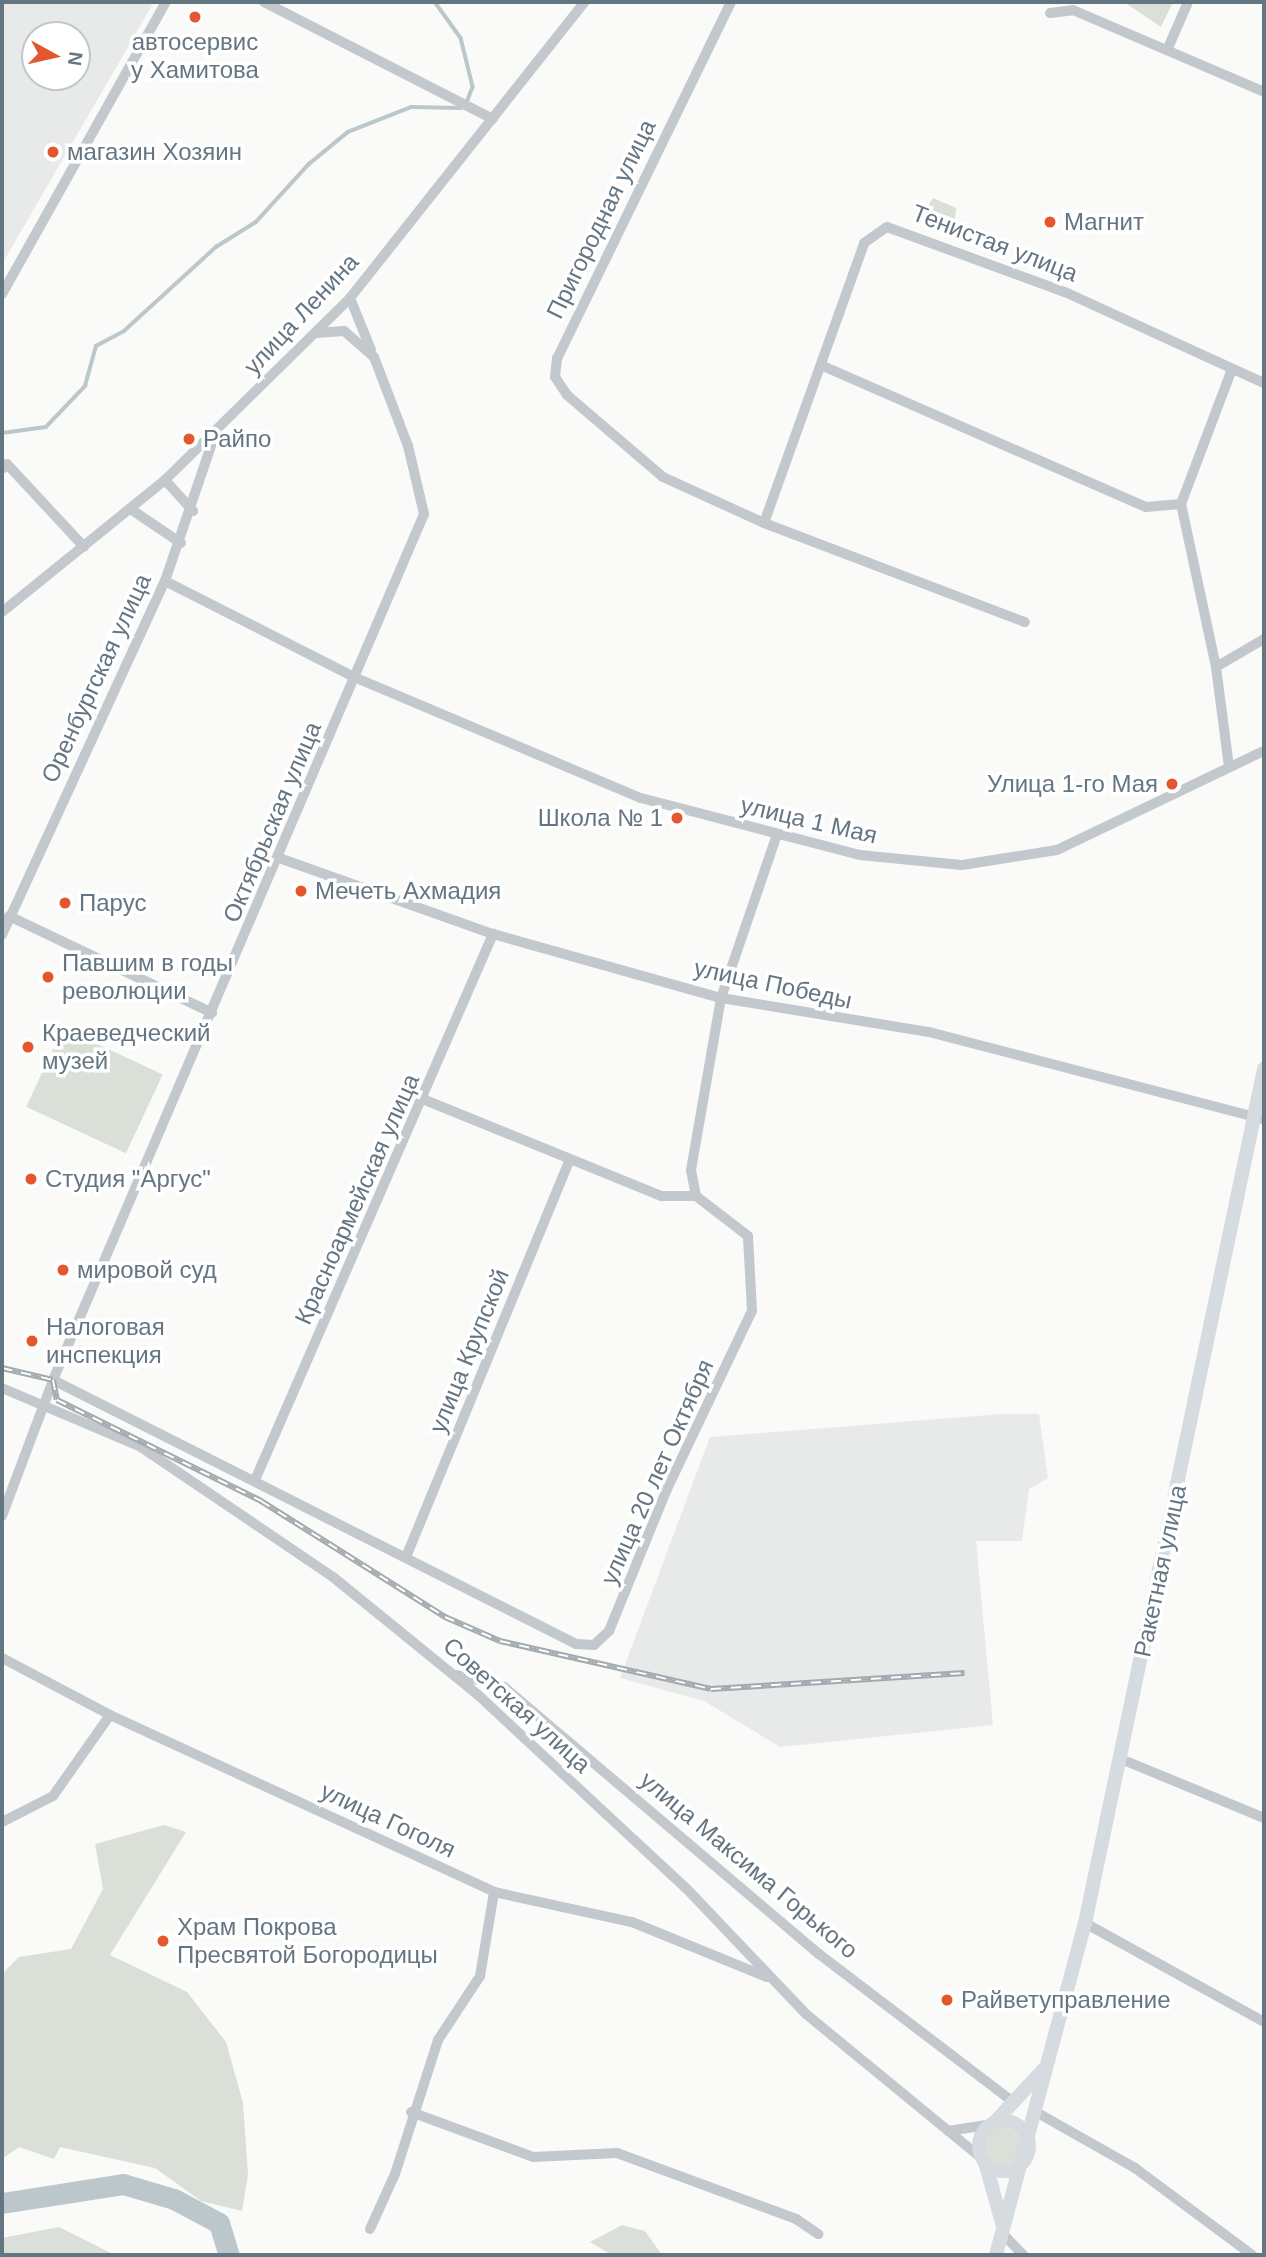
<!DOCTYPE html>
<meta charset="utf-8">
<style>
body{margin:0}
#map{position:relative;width:1266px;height:2257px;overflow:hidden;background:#fafaf8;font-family:Arial,sans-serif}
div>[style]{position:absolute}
.built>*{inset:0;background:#e8e9e9}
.green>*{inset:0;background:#dadfd7;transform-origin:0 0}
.round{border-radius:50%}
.stream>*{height:3.5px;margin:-1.75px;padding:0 1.75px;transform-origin:1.75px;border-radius:1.75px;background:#bbc7cb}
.river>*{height:21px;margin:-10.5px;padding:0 10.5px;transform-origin:10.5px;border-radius:10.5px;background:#bbc7cb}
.minor>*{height:10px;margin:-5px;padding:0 5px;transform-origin:5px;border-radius:5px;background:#c3c8cc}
.secondary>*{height:14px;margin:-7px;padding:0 7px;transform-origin:7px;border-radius:7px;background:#d6dbdf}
.secondary>.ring{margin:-7px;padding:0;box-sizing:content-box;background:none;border:14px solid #d6dbdf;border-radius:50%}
.rail>*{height:6px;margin-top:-3px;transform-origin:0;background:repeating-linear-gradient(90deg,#fff 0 10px,#a2aab0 0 20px);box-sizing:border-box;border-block:2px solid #a2aab0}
.dots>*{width:19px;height:19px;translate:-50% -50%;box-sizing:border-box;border:4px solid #fff;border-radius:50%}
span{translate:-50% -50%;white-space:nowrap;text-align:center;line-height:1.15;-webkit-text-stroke:7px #fff;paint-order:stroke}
.poi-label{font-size:24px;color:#657683}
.left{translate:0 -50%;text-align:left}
.right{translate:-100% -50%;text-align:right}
.street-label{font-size:24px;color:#657683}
.frame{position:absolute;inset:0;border:4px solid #657683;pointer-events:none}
.north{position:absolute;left:21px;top:21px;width:70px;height:70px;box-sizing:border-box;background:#fff;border:2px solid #c1c8cd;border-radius:50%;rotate:98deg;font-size:19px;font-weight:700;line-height:28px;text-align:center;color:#657683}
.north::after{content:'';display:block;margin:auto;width:24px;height:32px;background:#e4572e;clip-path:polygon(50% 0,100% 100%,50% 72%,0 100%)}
</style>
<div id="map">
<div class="built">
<i style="clip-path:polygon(evenodd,2px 2px,154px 2px,2px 264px,2px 2px,35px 35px,77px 35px,77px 77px,35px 77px,35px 35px)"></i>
<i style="clip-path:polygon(1002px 1414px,1039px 1414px,1048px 1478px,1029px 1489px,1022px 1541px,976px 1541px,993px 1725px,780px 1747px,704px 1701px,620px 1678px,710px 1437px)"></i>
</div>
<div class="green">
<i style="clip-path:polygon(1124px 2px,1173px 2px,1161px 27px)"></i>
<i style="clip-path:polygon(933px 198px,956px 208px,954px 231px,919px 220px)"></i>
<i style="left:63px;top:1028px;width:110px;height:87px;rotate:25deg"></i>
<i style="clip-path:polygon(164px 1825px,186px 1832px,110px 1955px,187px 1992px,226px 2042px,243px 2103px,248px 2175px,242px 2211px,201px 2201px,155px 2168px,60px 2147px,54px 2159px,19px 2147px,2px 2159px,2px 1974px,19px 1957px,71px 1949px,103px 1889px,95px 1844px)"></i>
<i class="round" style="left:986px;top:2128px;width:36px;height:36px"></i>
<i style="clip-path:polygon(622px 2225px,645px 2231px,662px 2255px,612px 2255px,590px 2242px)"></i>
<i style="clip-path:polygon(59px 2227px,115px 2255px,2px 2255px,2px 2238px)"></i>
</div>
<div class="stream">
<i style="left:435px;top:2px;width:44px;rotate:54.2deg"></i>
<i style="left:461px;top:38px;width:50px;rotate:76.2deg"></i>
<i style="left:473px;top:87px;width:14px;rotate:111deg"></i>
<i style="left:2px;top:433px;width:44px;rotate:-7.8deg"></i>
<i style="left:46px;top:427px;width:57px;rotate:-46.4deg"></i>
<i style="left:85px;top:386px;width:41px;rotate:-74.6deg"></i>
<i style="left:96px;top:346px;width:32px;rotate:-28deg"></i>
<i style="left:124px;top:331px;width:125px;rotate:-42.4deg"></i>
<i style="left:216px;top:247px;width:47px;rotate:-32deg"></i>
<i style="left:256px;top:222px;width:79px;rotate:-47.6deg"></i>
<i style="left:309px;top:164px;width:50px;rotate:-39.4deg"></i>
<i style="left:348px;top:132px;width:68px;rotate:-21.6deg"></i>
<i style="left:411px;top:107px;width:50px;rotate:1.1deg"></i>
</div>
<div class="river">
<i style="left:2px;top:2203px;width:122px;rotate:-8.9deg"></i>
<i style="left:123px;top:2184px;width:53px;rotate:16.4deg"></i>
<i style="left:174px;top:2199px;width:51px;rotate:28.1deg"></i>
<i style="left:219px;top:2223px;width:34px;rotate:73deg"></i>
</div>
<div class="minor">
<i style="left:264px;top:2px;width:257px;rotate:27.1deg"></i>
<i style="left:731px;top:2px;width:396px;rotate:116deg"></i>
<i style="left:557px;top:358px;width:19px;rotate:96deg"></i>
<i style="left:555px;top:377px;width:22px;rotate:56deg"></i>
<i style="left:567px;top:395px;width:126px;rotate:40.5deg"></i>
<i style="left:663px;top:477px;width:111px;rotate:24.5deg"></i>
<i style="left:764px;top:523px;width:297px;rotate:-70.3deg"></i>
<i style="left:864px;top:243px;width:28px;rotate:-35deg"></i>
<i style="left:887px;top:227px;width:189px;rotate:20.1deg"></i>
<i style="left:1065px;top:292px;width:219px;rotate:24.6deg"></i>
<i style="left:1050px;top:13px;width:23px;rotate:-7deg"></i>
<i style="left:1073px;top:10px;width:208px;rotate:23.2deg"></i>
<i style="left:1168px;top:48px;width:50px;rotate:-66.5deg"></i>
<i style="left:2px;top:294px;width:335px;rotate:-60.7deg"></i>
<i style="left:350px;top:298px;width:56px;rotate:68deg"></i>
<i style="left:823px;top:366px;width:352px;rotate:23.6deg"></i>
<i style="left:1146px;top:507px;width:35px;rotate:-5deg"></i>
<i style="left:2px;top:469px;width:7px;rotate:-45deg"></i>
<i style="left:7px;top:464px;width:113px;rotate:47.1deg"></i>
<i style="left:165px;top:480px;width:42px;rotate:47.9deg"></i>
<i style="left:132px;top:510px;width:59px;rotate:34deg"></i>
<i style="left:764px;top:523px;width:279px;rotate:20.8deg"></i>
<i style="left:165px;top:581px;width:212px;rotate:26.9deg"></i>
<i style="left:354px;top:677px;width:311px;rotate:22.9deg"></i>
<i style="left:641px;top:798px;width:226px;rotate:14.6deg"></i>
<i style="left:860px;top:855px;width:102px;rotate:5.6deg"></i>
<i style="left:962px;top:865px;width:96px;rotate:-9deg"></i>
<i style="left:1057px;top:850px;width:229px;rotate:-25.6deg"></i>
<i style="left:2px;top:612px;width:210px;rotate:-39deg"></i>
<i style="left:165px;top:480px;width:260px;rotate:-44.5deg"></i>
<i style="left:350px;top:298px;width:378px;rotate:-51.6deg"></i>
<i style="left:1216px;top:667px;width:56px;rotate:-30.3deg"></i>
<i style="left:1229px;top:767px;width:101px;rotate:-97.4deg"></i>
<i style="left:1216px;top:667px;width:167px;rotate:-102.1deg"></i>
<i style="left:1181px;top:504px;width:144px;rotate:-69.3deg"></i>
<i style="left:282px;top:859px;width:224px;rotate:19.6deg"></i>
<i style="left:493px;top:934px;width:237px;rotate:15.7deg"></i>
<i style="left:721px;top:998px;width:211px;rotate:9.3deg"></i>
<i style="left:929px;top:1032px;width:346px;rotate:14.6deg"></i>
<i style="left:9px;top:916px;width:225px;rotate:25.5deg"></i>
<i style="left:2px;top:935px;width:390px;rotate:-65.3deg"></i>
<i style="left:165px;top:581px;width:152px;rotate:-71.2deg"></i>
<i style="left:425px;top:1100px;width:256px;rotate:22.1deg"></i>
<i style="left:662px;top:1196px;width:34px"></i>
<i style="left:53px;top:1380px;width:586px;rotate:26.78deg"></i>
<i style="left:576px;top:1644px;width:18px;rotate:3deg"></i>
<i style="left:594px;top:1645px;width:21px;rotate:-43deg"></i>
<i style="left:609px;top:1631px;width:153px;rotate:-67.8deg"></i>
<i style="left:667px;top:1489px;width:197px;rotate:-64.5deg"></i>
<i style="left:752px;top:1311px;width:75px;rotate:-93.1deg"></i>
<i style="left:748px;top:1236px;width:66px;rotate:-142.4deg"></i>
<i style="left:696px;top:1196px;width:26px;rotate:-101deg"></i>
<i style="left:691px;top:1170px;width:175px;rotate:-80.1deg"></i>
<i style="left:721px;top:998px;width:170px;rotate:-71.1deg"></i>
<i style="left:2px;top:1388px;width:151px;rotate:23deg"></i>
<i style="left:141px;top:1447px;width:232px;rotate:34.1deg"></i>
<i style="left:333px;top:1577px;width:186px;rotate:39.1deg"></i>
<i style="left:477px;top:1694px;width:285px;rotate:42.9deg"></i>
<i style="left:686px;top:1888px;width:174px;rotate:46.4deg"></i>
<i style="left:806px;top:2014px;width:232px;rotate:39.4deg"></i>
<i style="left:255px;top:1480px;width:596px;rotate:-66.45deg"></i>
<i style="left:2px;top:1516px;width:145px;rotate:-69.4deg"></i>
<i style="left:53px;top:1380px;width:942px;rotate:-66.81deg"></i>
<i style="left:424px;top:514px;width:70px;rotate:-103.2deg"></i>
<i style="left:408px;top:446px;width:95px;rotate:-110.9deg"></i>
<i style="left:374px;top:357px;width:40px;rotate:-139deg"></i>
<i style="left:344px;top:331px;width:28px;rotate:176deg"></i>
<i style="left:406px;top:1557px;width:430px;rotate:-67.6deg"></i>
<i style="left:2px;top:1658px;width:122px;rotate:27.8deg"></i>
<i style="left:110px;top:1715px;width:423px;rotate:24.7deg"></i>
<i style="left:494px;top:1892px;width:141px;rotate:12.3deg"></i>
<i style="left:632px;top:1922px;width:146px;rotate:22.2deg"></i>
<i style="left:457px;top:1675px;width:49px;rotate:14.3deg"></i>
<i style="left:504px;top:1687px;width:413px;rotate:40.3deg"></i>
<i style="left:819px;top:1954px;width:244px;rotate:37.3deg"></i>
<i style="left:1121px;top:1759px;width:155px;rotate:22.4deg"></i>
<i style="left:2px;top:1822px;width:57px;rotate:-27deg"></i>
<i style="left:53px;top:1796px;width:99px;rotate:-54.9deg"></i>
<i style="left:1085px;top:1923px;width:205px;rotate:28.9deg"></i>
<i style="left:411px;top:2112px;width:130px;rotate:20.2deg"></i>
<i style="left:533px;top:2157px;width:84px;rotate:-2.7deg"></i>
<i style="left:617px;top:2153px;width:191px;rotate:20.2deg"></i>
<i style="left:796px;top:2219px;width:27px;rotate:34deg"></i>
<i style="left:1036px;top:2112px;width:114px;rotate:29.5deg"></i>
<i style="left:1135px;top:2168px;width:146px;rotate:36.6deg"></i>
<i style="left:948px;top:2131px;width:46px;rotate:-8.8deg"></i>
<i style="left:370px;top:2229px;width:60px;rotate:-65.6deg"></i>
<i style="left:395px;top:2174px;width:141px;rotate:-72.2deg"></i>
<i style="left:438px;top:2040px;width:77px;rotate:-56.7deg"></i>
<i style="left:480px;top:1976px;width:85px;rotate:-80.5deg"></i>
<i style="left:1001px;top:2232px;width:32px;rotate:46deg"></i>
</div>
<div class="secondary">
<i class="ring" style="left:979px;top:2121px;width:36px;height:36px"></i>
<i style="left:993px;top:2124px;width:74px;rotate:-47.2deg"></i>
<i style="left:985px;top:2162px;width:63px;rotate:74.4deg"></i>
<i style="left:996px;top:2255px;width:344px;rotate:-75deg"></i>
<i style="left:1085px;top:1923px;width:873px;rotate:-78.16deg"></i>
</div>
<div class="rail">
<i style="left:2px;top:1368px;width:52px;rotate:13.2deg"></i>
<i style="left:53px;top:1380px;width:20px;rotate:79deg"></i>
<i style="left:57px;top:1400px;width:228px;rotate:26.3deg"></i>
<i style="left:261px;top:1501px;width:218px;rotate:32.2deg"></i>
<i style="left:445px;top:1617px;width:60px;rotate:23.6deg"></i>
<i style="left:500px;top:1641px;width:216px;rotate:12.8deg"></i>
<i style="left:711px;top:1689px;width:254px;rotate:-3.6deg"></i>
</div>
<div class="dots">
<i style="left:195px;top:17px;background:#e4572e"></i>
<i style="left:53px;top:152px;background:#e4572e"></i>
<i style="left:1050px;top:222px;background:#e4572e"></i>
<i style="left:189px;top:439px;background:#e4572e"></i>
<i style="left:1172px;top:784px;background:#e4572e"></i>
<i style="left:677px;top:818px;background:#e4572e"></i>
<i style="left:301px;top:891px;background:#e4572e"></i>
<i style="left:65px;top:903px;background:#e4572e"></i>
<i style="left:48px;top:977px;background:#e4572e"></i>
<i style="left:28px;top:1047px;background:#e4572e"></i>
<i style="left:31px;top:1179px;background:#e4572e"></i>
<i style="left:63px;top:1270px;background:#e4572e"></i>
<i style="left:32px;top:1341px;background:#e4572e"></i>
<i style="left:163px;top:1941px;background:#e4572e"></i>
<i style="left:947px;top:2000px;background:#e4572e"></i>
</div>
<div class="poi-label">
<span style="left:195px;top:56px">автосервис<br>у Хамитова</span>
<span class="left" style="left:67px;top:152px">магазин Хозяин</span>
<span class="left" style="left:1064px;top:222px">Магнит</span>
<span class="left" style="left:203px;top:439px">Райпо</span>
<span class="right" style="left:1158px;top:784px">Улица 1-го Мая</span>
<span class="right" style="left:663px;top:818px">Школа № 1</span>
<span class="left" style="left:315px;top:891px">Мечеть Ахмадия</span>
<span class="left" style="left:79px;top:903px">Парус</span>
<span class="left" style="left:62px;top:977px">Павшим в годы<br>революции</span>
<span class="left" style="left:42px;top:1047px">Краеведческий<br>музей</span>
<span class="left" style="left:45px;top:1179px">Студия "Аргус"</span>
<span class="left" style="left:77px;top:1270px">мировой суд</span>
<span class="left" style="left:46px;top:1341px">Налоговая<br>инспекция</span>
<span class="left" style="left:177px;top:1941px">Храм Покрова<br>Пресвятой Богородицы</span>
<span class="left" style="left:961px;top:2000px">Райветуправление</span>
</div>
<div class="street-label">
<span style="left:601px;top:219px;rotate:-64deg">Пригородная улица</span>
<span style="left:995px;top:243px;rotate:21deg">Тенистая улица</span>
<span style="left:301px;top:314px;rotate:-47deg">улица Ленина</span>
<span style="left:96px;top:678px;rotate:-65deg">Оренбургская улица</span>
<span style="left:809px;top:820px;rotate:13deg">улица 1 Мая</span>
<span style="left:272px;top:822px;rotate:-67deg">Октябрьская улица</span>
<span style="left:773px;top:984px;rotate:12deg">улица Победы</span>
<span style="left:357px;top:1199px;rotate:-66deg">Красноармейская улица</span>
<span style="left:469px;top:1351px;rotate:-68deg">улица Крупской</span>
<span style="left:657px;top:1472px;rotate:-66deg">улица 20 лет Октября</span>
<span style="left:1160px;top:1571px;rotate:-78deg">Ракетная улица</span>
<span style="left:517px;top:1705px;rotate:42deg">Советская улица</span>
<span style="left:388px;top:1820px;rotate:25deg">улица Гоголя</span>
<span style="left:749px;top:1865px;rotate:40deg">улица Максима Горького</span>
</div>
<div class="frame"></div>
<div class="north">N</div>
</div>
